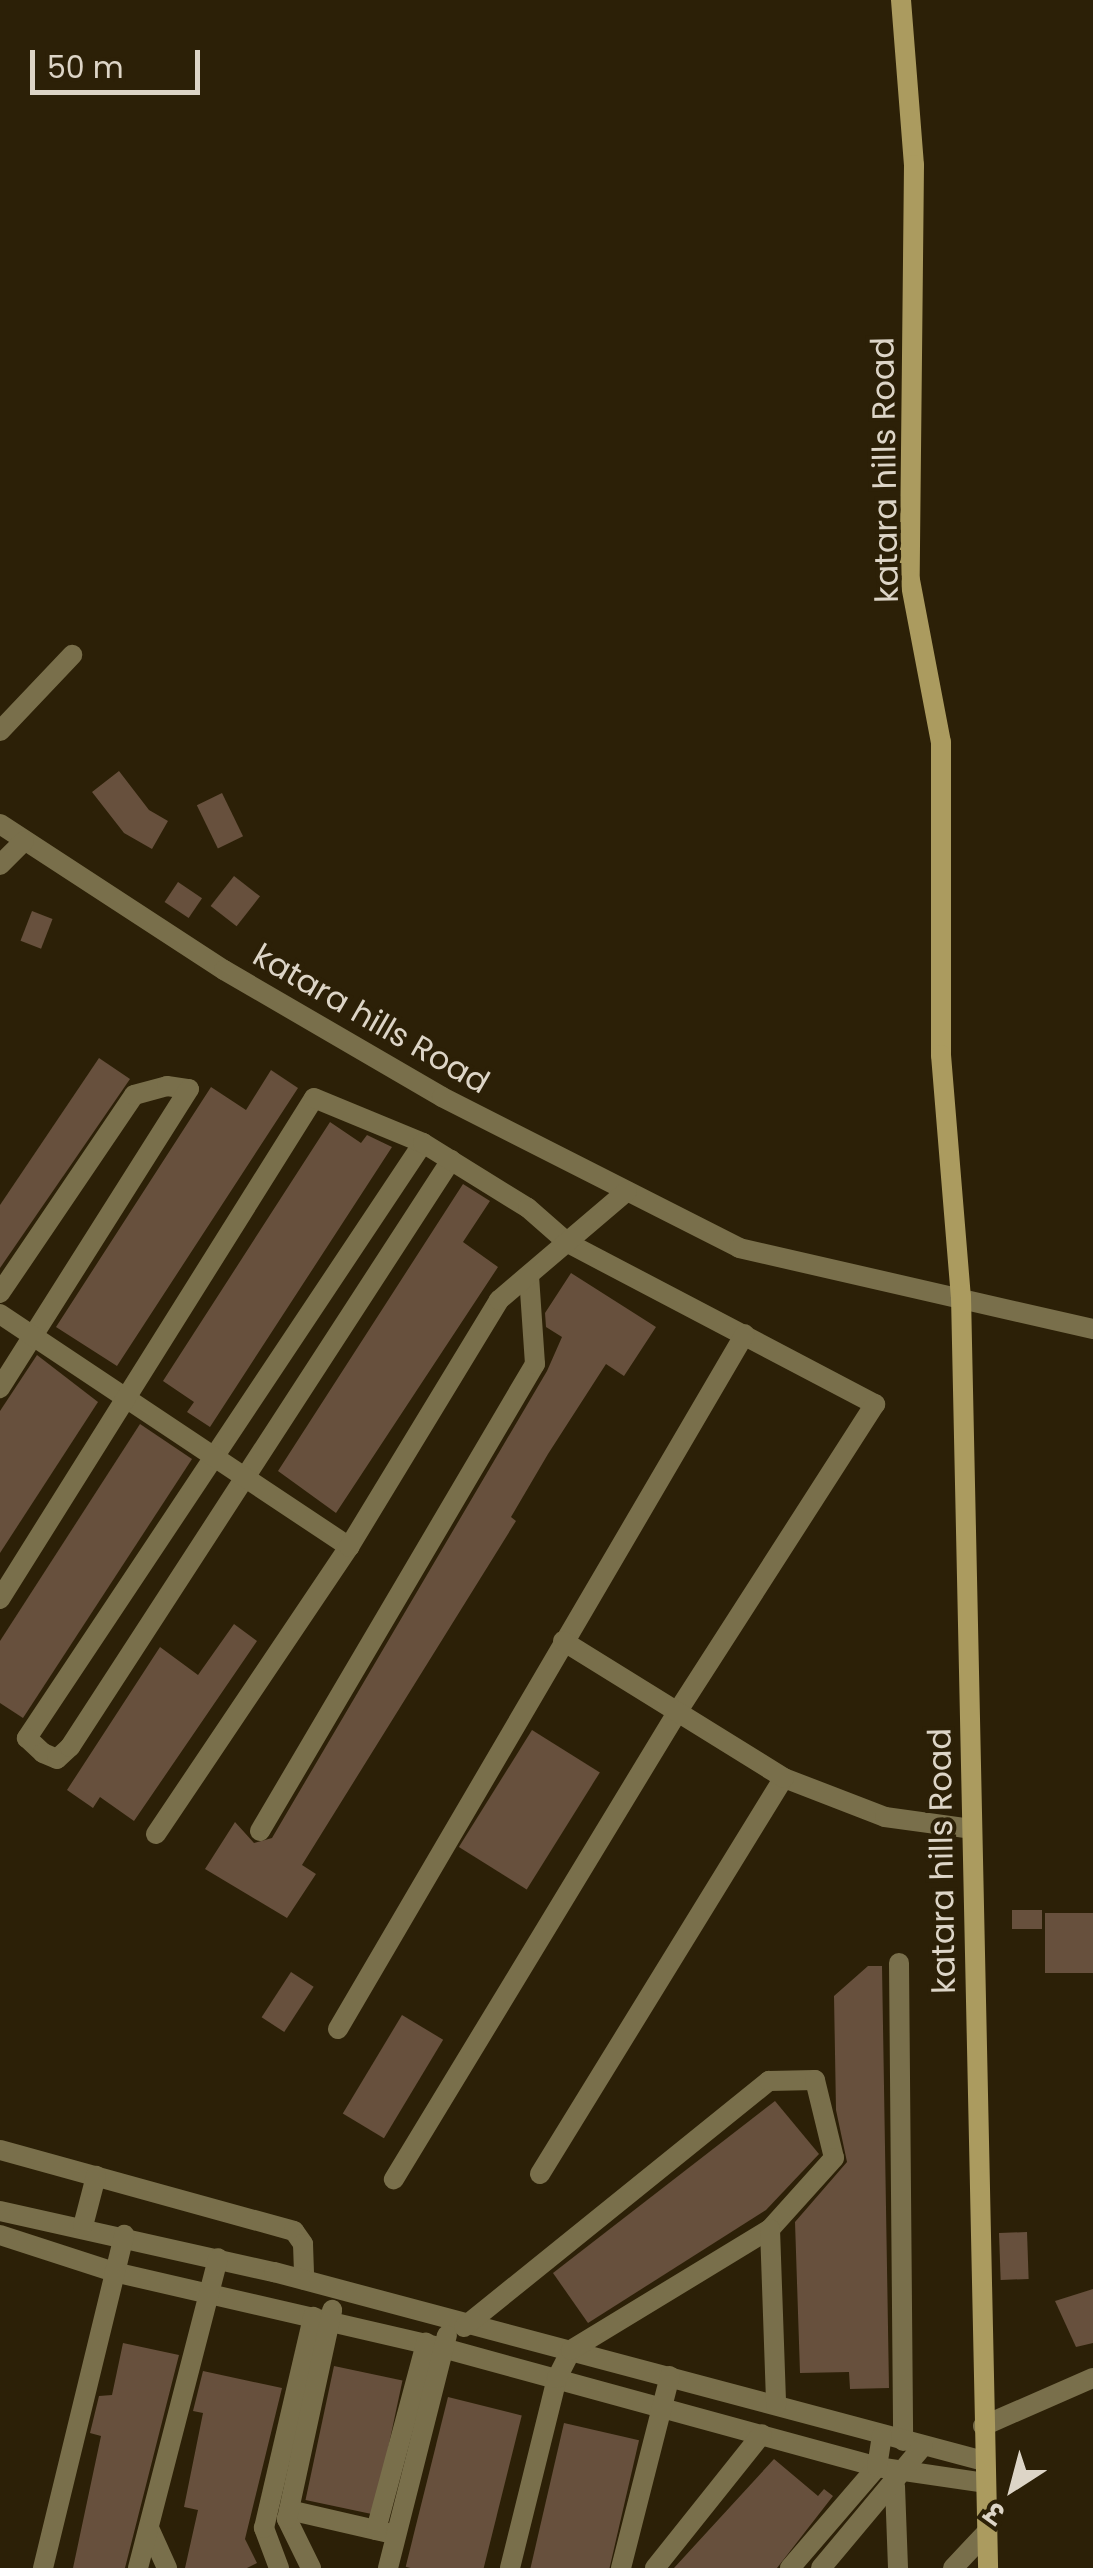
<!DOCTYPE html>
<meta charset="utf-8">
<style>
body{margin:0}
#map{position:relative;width:1093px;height:2568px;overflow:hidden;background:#2c2007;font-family:Poppins,"Noto Sans Devanagari",sans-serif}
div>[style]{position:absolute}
.building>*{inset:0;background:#67503d;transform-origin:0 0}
.minor>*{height:20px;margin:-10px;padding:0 10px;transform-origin:10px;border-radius:10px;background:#796f4b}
.secondary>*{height:20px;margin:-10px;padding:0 10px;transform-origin:10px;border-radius:10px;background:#ab9b5f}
span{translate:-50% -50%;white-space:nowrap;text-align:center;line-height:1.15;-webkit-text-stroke:8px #2c2007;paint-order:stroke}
.street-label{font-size:32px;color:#ddd5c7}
.north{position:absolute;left:963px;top:2438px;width:100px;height:100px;-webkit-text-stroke:8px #2c2007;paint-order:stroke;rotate:216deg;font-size:28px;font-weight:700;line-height:40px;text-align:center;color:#ddd5c7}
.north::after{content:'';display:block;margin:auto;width:35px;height:45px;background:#ddd5c7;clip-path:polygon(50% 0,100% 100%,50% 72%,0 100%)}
.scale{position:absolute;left:30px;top:50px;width:170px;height:45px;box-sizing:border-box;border:5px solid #ddd5c7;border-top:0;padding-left:12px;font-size:30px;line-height:35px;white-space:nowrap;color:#ddd5c7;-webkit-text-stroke:8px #2c2007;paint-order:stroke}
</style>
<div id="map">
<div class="building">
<i style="clip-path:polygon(119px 771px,149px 810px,168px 821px,152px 849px,124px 833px,92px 792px)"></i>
<i style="left:222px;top:793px;width:48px;height:28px;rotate:64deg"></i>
<i style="left:234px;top:876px;width:33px;height:38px;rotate:38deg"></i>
<i style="left:178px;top:882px;width:29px;height:24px;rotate:34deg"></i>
<i style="left:32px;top:911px;width:22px;height:32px;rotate:21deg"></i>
<i style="clip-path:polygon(99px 1058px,130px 1079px,0 1268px,0 1205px)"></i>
<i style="clip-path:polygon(271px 1070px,298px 1088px,117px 1366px,56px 1327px,211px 1087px,246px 1110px)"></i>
<i style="clip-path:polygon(330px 1122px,361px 1143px,367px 1135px,392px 1147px,210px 1427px,187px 1412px,194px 1402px,163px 1381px)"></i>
<i style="clip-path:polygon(463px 1184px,490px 1201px,463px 1242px,498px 1267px,336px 1513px,278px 1471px)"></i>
<i style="clip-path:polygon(571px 1273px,656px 1327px,624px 1376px,606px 1364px,548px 1454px,511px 1517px,516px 1521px,302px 1865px,316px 1874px,287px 1918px,205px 1869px,235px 1822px,254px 1843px,272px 1838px,547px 1371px,562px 1337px,546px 1327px,545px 1313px)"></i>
<i style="clip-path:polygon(37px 1355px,98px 1402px,0 1553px,0 1411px)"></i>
<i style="clip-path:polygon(140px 1424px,192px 1459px,23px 1718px,0 1703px,0 1641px)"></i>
<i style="clip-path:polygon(234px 1624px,257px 1641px,134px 1821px,100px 1797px,93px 1808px,67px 1790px,160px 1647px,198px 1675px)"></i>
<i style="left:532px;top:1730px;width:80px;height:138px;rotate:32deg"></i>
<i style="left:1012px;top:1910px;width:30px;height:19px"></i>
<i style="left:1045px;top:1913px;width:48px;height:60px"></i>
<i style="clip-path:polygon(868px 1966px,882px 1966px,889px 2388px,850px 2389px,849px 2372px,800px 2373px,795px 2222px,847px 2162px,836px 2110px,834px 1996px)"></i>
<i style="left:291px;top:1972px;width:27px;height:54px;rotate:33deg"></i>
<i style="left:402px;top:2015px;width:48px;height:115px;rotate:31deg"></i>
<i style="clip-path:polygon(775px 2101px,819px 2154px,766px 2210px,588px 2323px,553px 2273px)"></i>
<i style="left:1027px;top:2232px;width:47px;height:28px;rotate:88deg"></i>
<i style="clip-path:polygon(1093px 2289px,1093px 2343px,1076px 2347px,1055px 2301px)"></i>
<i style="clip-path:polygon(123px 2343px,179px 2355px,125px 2568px,73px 2568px,101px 2436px,90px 2433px,99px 2396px,112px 2395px)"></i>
<i style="left:334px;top:2366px;width:70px;height:137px;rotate:12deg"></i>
<i style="clip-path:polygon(203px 2371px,282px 2388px,245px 2539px,257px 2563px,247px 2568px,185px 2568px,198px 2510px,184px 2507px,203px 2413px,193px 2411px)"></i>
<i style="left:448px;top:2397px;width:76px;height:175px;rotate:14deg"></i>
<i style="left:564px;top:2423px;width:77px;height:149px;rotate:13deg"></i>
<i style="clip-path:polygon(774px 2459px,818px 2496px,824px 2489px,833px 2496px,777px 2568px,674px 2568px)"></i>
</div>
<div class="minor">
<i style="left:0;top:731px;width:105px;rotate:-46.5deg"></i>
<i style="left:0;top:824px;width:267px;rotate:33.1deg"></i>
<i style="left:224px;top:970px;width:252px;rotate:30.2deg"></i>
<i style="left:442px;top:1097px;width:333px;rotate:26.9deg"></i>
<i style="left:739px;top:1248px;width:363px;rotate:12.9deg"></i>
<i style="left:0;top:865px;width:34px;rotate:-45deg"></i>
<i style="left:423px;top:1143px;width:715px;rotate:123.65deg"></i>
<i style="left:27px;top:1738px;width:22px;rotate:43deg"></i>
<i style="left:43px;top:1753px;width:15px;rotate:23deg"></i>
<i style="left:57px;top:1759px;width:18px;rotate:-43deg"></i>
<i style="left:70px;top:1747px;width:700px;rotate:-57.01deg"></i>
<i style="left:0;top:1293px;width:239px;rotate:-55.9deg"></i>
<i style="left:134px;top:1095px;width:34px;rotate:-15deg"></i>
<i style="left:167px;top:1086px;width:22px;rotate:8deg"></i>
<i style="left:189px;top:1089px;width:354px;rotate:122.3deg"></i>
<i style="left:0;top:1314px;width:420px;rotate:33.7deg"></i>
<i style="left:0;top:1599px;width:591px;rotate:-57.92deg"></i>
<i style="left:314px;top:1098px;width:118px;rotate:22.4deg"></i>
<i style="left:423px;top:1143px;width:123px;rotate:31.8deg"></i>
<i style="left:528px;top:1208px;width:53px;rotate:41.2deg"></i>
<i style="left:568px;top:1243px;width:347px;rotate:27.7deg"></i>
<i style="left:875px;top:1404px;width:371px;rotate:122.7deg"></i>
<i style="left:675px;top:1716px;width:542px;rotate:121.25deg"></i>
<i style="left:784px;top:1778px;width:108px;rotate:21.1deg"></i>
<i style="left:885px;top:1817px;width:87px;rotate:7.9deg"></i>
<i style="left:260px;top:1831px;width:542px;rotate:-59.51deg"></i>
<i style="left:535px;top:1364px;width:89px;rotate:-93.9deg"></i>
<i style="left:156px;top:1834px;width:346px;rotate:-56.1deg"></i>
<i style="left:349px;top:1547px;width:289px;rotate:-58.7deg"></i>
<i style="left:499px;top:1300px;width:168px;rotate:-40.4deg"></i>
<i style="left:899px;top:1963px;width:478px;rotate:89.5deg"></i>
<i style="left:338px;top:2029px;width:805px;rotate:-59.65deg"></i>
<i style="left:0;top:2150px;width:305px;rotate:15.4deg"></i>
<i style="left:294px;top:2231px;width:16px;rotate:55deg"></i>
<i style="left:303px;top:2244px;width:36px;rotate:88deg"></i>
<i style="left:540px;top:2174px;width:465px;rotate:-58.4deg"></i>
<i style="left:784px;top:1778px;width:260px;rotate:-148.2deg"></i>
<i style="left:0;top:2211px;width:281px;rotate:12.6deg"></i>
<i style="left:274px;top:2272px;width:735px;rotate:14.91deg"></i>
<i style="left:83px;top:2226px;width:52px;rotate:-75.4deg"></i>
<i style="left:0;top:2235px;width:120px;rotate:18deg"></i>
<i style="left:114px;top:2272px;width:338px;rotate:13deg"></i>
<i style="left:443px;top:2348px;width:450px;rotate:15.3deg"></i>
<i style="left:877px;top:2467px;width:109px;rotate:8.4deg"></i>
<i style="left:464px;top:2327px;width:392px;rotate:-38.9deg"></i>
<i style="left:769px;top:2081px;width:46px;rotate:-1.2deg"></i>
<i style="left:815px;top:2080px;width:80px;rotate:76.3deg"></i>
<i style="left:834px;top:2158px;width:96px;rotate:132deg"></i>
<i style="left:983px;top:2426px;width:120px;rotate:-23.6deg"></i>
<i style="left:895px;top:2486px;width:82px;rotate:87.9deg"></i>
<i style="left:289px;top:2510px;width:98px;rotate:12.9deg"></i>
<i style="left:149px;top:2528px;width:44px;rotate:65.8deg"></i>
<i style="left:376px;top:2530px;width:194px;rotate:-75deg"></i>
<i style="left:43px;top:2568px;width:343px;rotate:-76.3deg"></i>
<i style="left:138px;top:2568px;width:320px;rotate:-75.5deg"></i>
<i style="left:279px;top:2568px;width:43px;rotate:-110.6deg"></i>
<i style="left:264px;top:2528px;width:217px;rotate:-76.9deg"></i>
<i style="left:311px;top:2568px;width:55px;rotate:-116.1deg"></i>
<i style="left:287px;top:2519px;width:214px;rotate:-77.8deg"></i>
<i style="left:388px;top:2568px;width:240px;rotate:-75.8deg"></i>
<i style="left:510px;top:2568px;width:196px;rotate:-76.1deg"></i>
<i style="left:557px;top:2378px;width:31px;rotate:-63deg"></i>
<i style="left:571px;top:2350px;width:233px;rotate:-31.3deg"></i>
<i style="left:770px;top:2229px;width:176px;rotate:88deg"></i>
<i style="left:621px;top:2568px;width:198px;rotate:-75.7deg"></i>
<i style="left:655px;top:2568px;width:171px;rotate:-51.4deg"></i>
<i style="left:790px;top:2568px;width:133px;rotate:-49.3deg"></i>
<i style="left:877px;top:2467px;width:32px;rotate:-81deg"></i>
<i style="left:821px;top:2568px;width:159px;rotate:-50.1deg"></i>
<i style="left:953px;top:2568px;width:48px;rotate:-46.7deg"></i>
</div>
<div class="secondary">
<i style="left:901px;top:0;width:166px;rotate:85.5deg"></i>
<i style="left:914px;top:165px;width:415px;rotate:90.6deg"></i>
<i style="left:910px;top:580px;width:165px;rotate:79.2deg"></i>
<i style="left:941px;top:742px;width:313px;rotate:90deg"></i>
<i style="left:941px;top:1055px;width:242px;rotate:85.3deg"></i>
<i style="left:961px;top:1296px;width:1272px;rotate:88.78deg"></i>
</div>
<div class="street-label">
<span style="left:885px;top:470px;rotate:-91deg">katara hills Road</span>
<span style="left:371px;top:1019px;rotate:30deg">katara hills Road</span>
<span style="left:942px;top:1861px;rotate:-91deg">katara hills Road</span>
</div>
<div class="north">उ</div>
<div class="scale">50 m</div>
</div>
